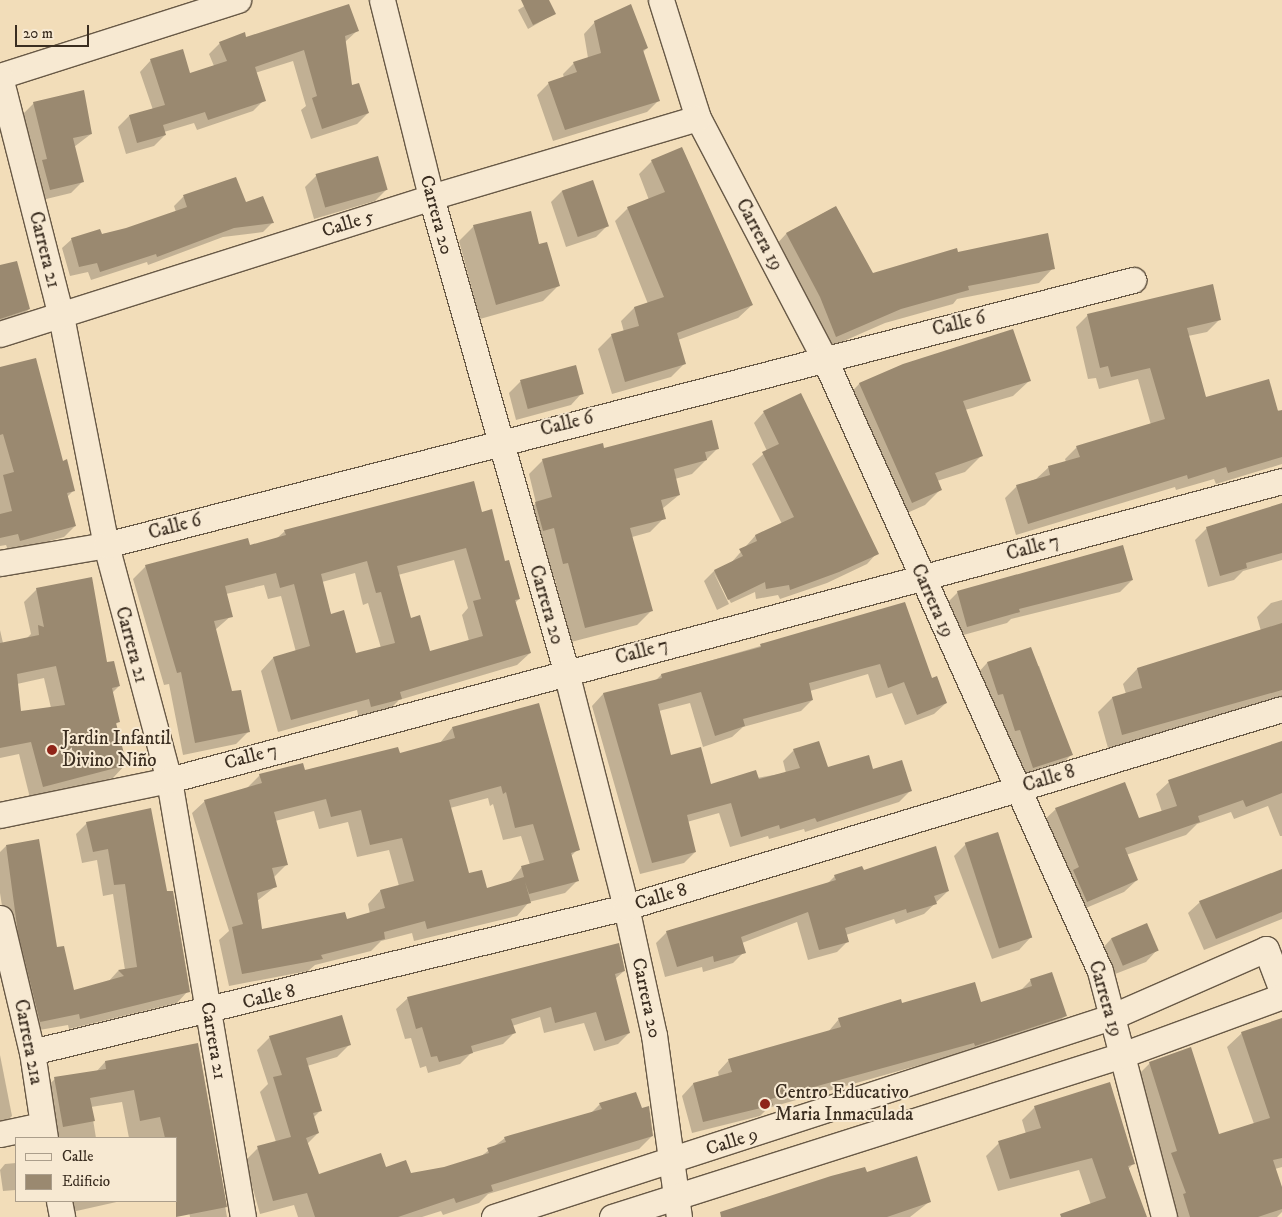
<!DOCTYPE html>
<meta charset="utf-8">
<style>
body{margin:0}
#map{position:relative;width:1282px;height:1217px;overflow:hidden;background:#f2ddb9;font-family:"IM FELL DW Pica",serif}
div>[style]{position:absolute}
.shadow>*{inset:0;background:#0003}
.building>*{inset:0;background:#9a8970;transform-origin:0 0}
.roads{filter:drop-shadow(1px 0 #685946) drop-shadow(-1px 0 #685946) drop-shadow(0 1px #685946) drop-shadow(0 -1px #685946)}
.minor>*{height:25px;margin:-12.5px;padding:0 12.5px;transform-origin:12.5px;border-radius:12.5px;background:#f7e9d2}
.dots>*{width:14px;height:14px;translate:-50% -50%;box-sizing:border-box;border:2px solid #f7e9d2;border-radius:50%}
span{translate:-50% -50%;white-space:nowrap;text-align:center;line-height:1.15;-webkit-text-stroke:4px #f7e9d2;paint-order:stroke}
.street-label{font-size:19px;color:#3a2d20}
.poi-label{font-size:19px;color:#3a2d20}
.left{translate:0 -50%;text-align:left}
.legend{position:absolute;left:15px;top:1137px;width:162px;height:65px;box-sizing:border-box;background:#f7e9d2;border:1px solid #ab9e8b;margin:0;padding:6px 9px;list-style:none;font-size:15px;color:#3a2d20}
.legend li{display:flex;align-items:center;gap:10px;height:25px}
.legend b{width:25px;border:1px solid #ab9e8b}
.scale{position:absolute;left:15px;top:25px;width:74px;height:22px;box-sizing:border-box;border:2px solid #3a2d20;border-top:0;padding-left:6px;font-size:15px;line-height:18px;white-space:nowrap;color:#3a2d20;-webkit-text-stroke:4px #f7e9d2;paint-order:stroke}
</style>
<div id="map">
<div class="shadow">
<i style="clip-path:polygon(534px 0,548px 0,554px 14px,528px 29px,518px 10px)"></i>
<i style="clip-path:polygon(595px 22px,647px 48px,643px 52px,658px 101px,647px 112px,553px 141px,537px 95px,549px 83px,564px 78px,563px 74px,574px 63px,588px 58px,584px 34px)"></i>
<i style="clip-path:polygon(358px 30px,345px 42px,351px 87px,368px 113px,357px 124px,311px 139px,301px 110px,306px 106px,293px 61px,255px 73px,264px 100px,253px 111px,197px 130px,194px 123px,164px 132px,165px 135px,154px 146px,126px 154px,118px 127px,129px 116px,153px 110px,140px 72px,151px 60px,189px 74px,214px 66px,209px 54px,220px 43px)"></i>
<i style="clip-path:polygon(34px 103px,91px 134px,74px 147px,83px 181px,71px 193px,38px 201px,22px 115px)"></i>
<i style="clip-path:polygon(652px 161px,752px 305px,738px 318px,678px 340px,685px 363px,671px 377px,612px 394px,598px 349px,612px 335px,624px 332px,621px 321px,634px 308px,648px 304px,615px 221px,628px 208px,649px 200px,639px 174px)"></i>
<i style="clip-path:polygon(316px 176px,387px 189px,375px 201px,314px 219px,305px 187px)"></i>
<i style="clip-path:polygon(236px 179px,245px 204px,272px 223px,263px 232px,223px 237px,148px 265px,147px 262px,91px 280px,88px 272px,70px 276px,62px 248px,72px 239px,127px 230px,176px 212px,174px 206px,183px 197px)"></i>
<i style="clip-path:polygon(592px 181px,607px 226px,596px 237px,566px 247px,551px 202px,562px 191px)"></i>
<i style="clip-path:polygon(835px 207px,872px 274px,957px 253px,1053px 268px,1039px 283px,957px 299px,953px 304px,885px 323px,821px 351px,772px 249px,786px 234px)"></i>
<i style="clip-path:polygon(474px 226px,558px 286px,543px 301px,480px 319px,459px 241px)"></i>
<i style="clip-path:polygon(0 266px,29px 309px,20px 318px,0 324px)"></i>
<i style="clip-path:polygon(1088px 315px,1219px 320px,1207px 332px,1188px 336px,1206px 399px,1282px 411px,1282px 464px,1216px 484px,1214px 479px,1176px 490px,1175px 487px,1016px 535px,1005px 498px,1017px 486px,1036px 479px,1049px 467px,1066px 462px,1065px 459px,1077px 447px,1151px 425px,1138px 379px,1099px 389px,1096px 378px,1088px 379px,1076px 327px)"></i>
<i style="clip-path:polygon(904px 365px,1029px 381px,1013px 396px,965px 410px,981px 456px,965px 472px,937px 481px,941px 489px,925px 505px,896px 518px,844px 400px,859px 384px)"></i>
<i style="clip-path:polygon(0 369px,62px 462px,73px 491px,67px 497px,75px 526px,64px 537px,9px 552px,6px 545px,0 546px)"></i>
<i style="clip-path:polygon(520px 382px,582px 393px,571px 405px,516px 420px,509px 393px)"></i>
<i style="clip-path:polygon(764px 412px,877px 553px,867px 564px,827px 583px,780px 599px,778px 595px,756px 599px,755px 592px,731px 603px,714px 573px,729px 604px,717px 610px,704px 581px,714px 571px,730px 564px,755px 536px,782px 524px,752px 464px,767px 451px,754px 423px)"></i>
<i style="clip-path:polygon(718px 448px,692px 474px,675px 479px,679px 495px,662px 509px,664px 518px,650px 532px,632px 537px,651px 611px,637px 625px,571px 642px,554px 576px,549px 577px,522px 517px,536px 503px,529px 474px,543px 460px,603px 449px)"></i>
<i style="clip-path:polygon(1282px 505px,1282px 560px,1243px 571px,1234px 580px,1208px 587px,1195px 540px,1207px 528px)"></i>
<i style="clip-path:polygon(evenodd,481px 514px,519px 599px,515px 603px,530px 653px,517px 665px,399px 700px,388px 711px,359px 719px,357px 710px,278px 732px,261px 671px,273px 658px,296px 652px,281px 596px,268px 599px,264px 585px,226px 594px,231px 616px,215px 630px,231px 693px,249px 731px,236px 744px,183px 755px,169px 684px,164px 685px,133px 579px,146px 566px,249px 547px,276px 539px,285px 531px,481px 514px,454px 560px,468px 608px,462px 615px,469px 641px,430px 652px,410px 619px,398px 575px,454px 560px,481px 514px,355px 573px,363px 605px,368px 603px,381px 648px,356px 655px,331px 615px,322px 582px,355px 573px)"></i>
<i style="clip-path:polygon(1132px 580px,1120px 592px,1011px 619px,1007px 623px,956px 637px,946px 604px,958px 592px)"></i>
<i style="clip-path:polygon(evenodd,37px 589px,106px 664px,119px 686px,112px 693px,119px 721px,115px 725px,125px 765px,113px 778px,30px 798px,19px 754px,0 758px,0 630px,3px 643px,26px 639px,31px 634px,24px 602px,37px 589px,44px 678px,51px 708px,20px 712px,17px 684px,44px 678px)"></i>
<i style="clip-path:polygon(1282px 600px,1282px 700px,1108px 748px,1098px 712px,1112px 698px,1126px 694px,1123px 684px,1137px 669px,1261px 631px,1257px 617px,1271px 603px)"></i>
<i style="clip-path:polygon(905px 604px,931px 679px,946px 703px,934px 714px,905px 725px,892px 693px,876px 698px,868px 674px,810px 691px,812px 700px,801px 711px,743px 727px,732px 737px,703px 747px,690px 703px,659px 711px,670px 757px,710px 786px,786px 773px,783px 761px,794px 750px,827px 769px,872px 771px,910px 791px,899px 802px,805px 832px,804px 829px,769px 839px,768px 836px,730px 847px,719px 813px,687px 822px,695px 852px,684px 863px,640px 874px,592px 706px,603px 694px,654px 682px,661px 675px)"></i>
<i style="clip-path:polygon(987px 663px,1039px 666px,1071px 755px,1060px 766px,1021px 779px,976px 675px)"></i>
<i style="clip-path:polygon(evenodd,452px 728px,578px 849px,571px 856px,578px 880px,565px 893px,529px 902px,517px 916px,414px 941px,412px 933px,381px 941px,371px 951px,315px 965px,308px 971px,229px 986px,219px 940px,229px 931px,192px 813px,205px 801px,247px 788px,260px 775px,304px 771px,399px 754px,440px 743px,452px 728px,488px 798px,490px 806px,493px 804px,503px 840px,521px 836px,530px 865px,521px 868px,509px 883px,486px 889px,468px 875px,450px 808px,488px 798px,452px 728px,314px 811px,319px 829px,348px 822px,357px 857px,389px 850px,399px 886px,380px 891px,368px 904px,370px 914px,346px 920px,261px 930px,257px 901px,276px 886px,273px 878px,287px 864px,275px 821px,314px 811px)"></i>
<i style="clip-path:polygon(1282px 743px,1282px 836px,1280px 836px,1268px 806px,1234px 819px,1231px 812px,1197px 824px,1186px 835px,1126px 855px,1137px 880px,1124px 892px,1074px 913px,1043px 821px,1056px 809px,1138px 820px,1162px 812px,1156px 794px,1169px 782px)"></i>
<i style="clip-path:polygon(87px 823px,166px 893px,188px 991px,177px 1003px,69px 1029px,68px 1025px,28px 1032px,8px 945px,0 893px,0 852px,6px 846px,73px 992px,108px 982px,118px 971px,125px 970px,113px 894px,103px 896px,97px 860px,82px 863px,76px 834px)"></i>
<i style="clip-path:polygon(998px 833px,1030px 938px,1019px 950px,992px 959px,954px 856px,966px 844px)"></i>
<i style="clip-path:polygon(1282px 871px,1282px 919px,1204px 950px,1188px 913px,1200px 902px)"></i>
<i style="clip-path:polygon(863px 872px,948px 891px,924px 914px,896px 924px,894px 919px,846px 935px,848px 941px,837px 952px,808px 960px,797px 922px,742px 943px,744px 952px,733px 963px,703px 972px,702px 967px,665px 977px,656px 943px,667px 932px,827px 884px,835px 876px)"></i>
<i style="clip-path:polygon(1147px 925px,1157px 950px,1146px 962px,1110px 976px,1100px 951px,1111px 939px)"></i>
<i style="clip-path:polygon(624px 971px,615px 979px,629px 1033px,618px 1044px,594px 1051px,584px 1023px,544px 1033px,540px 1017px,512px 1026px,514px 1033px,503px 1044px,471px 1053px,460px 1064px,428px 1073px,426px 1066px,420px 1068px,411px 1038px,405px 1039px,396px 1009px,408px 998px)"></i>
<i style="clip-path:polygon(1031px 980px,1065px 1016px,1054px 1027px,768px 1108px,760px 1116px,692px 1133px,682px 1096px,693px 1084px,719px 1077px,718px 1072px,729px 1060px,828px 1032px,839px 1019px,901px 1004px,980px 1004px,1020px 991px)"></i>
<i style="clip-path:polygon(1282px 1019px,1282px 1167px,1275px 1169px,1282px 1191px,1282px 1212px,1277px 1217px,1172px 1217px,1135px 1078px,1150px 1063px,1218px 1136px,1254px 1124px,1227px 1047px,1242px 1033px)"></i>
<i style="clip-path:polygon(270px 1037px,350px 1044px,337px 1057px,307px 1066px,321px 1110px,313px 1118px,318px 1133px,307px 1144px,318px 1175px,385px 1168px,410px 1174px,445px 1168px,480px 1157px,505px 1138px,590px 1114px,600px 1104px,652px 1136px,639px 1149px,488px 1194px,479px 1203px,443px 1215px,441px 1211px,422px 1217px,298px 1217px,294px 1205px,260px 1214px,245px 1161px,258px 1148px,276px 1142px,260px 1092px,268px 1084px,257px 1050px)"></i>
<i style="clip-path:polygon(197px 1045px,227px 1217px,190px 1217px,176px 1138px,129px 1138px,122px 1102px,91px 1107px,96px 1138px,51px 1138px,43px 1090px,55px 1079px,96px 1072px,105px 1062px)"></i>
<i style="clip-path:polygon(0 1055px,12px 1116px,0 1127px)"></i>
<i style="clip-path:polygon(1035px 1107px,1134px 1163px,1128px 1169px,1141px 1217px,1077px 1217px,1091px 1205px,1079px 1170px,998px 1191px,986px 1156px,999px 1143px,1026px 1134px,1022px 1120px)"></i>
<i style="clip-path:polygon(16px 1163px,16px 1190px,3px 1191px,0 1170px,5px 1164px)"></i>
<i style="clip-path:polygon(866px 1174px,929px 1202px,910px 1217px,726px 1217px)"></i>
<i style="clip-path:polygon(61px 1201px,121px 1201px,63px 1214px)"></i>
</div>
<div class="building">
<i style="clip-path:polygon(521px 0,549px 0,556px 14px,533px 25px)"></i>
<i style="clip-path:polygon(349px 4px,359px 31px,345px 36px,352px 85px,359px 83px,369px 113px,322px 129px,312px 98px,317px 96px,304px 50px,255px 67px,266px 101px,208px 120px,205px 112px,163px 125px,166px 135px,137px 143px,129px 115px,165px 105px,150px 59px,183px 49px,190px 73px,227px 61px,219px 42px,245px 32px,246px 37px)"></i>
<i style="clip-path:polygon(631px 4px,648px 48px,643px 50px,660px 101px,565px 130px,548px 82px,577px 72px,573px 62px,601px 53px,594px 21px)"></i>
<i style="clip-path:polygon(84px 90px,92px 134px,73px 138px,84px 182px,50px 190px,42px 160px,47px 159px,33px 102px)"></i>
<i style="clip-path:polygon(682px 147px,753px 305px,677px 333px,686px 364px,625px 382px,611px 334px,639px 326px,634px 307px,664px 297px,627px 207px,665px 192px,651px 160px)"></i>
<i style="left:378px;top:156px;width:35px;height:65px;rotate:74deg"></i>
<i style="clip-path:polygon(236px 177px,246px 202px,263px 196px,274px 223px,234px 228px,157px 257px,156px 254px,100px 272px,97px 263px,79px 267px,71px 238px,100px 229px,102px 234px,126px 228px,187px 207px,183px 195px)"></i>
<i style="left:593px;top:180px;width:49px;height:33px;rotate:71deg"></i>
<i style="clip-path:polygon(836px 206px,873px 273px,957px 248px,958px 252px,1048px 233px,1055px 269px,968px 286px,969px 290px,901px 309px,836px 337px,820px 297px,786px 233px)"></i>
<i style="clip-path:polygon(531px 211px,539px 244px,547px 242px,560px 286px,496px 305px,473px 225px)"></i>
<i style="clip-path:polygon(17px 261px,30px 309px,0 319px,0 265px)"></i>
<i style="clip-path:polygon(1213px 284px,1221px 320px,1187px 328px,1206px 397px,1269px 379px,1278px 411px,1282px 410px,1282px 457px,1228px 473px,1226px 467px,1188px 479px,1187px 475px,1028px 524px,1016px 485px,1050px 475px,1048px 466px,1080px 457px,1076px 446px,1165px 419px,1150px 368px,1111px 377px,1108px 366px,1100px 368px,1087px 314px)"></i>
<i style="clip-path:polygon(1013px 329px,1031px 381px,963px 401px,983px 456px,935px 473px,942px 490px,912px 503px,859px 383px,903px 364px)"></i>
<i style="clip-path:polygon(36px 358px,63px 461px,67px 459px,75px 491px,67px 493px,76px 526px,20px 541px,18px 534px,0 538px,0 514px,12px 511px,3px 475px,14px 472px,3px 434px,0 435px,0 367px)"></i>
<i style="left:576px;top:365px;width:30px;height:58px;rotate:75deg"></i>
<i style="clip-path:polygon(801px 393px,879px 554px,839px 572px,790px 590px,789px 585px,766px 589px,765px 582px,728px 600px,714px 570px,743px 556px,739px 549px,757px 541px,755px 535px,794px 517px,762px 452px,779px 444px,763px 411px)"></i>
<i style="clip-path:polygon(712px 420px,719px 449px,705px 452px,707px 460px,674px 469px,680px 495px,661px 500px,666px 519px,630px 528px,653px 611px,585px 628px,568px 563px,563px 564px,554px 528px,543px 531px,535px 502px,552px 497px,542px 459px,603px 443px,604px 448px)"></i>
<i style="clip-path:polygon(evenodd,474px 481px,482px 512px,492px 509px,505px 561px,509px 560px,520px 599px,515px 600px,531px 653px,400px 692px,402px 699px,371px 707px,369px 699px,291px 720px,273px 657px,310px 646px,294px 584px,280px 588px,276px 573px,225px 586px,233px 617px,214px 621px,232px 691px,241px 690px,250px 732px,195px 743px,181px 672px,177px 673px,145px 565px,248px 538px,250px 545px,286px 535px,284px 530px,474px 481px,466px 548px,481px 599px,473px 601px,483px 636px,430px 651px,420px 615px,411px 618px,397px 566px,466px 548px,474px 481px,367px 561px,376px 593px,381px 592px,395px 643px,356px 653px,344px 610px,331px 614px,321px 574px,367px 561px)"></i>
<i style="clip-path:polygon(1282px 503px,1282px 553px,1246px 563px,1247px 568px,1220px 576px,1206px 527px)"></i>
<i style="clip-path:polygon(1123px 545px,1133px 580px,1019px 609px,1020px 612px,967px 627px,957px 591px)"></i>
<i style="clip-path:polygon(evenodd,92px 577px,107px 662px,114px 661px,120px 686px,112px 688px,120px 722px,116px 723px,127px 765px,43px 787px,31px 742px,0 748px,0 643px,39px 635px,38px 625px,44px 627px,36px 588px,92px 577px,56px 666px,65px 705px,21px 711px,17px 674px,56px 666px)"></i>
<i style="clip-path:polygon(905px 602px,932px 678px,937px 676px,947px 703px,917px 715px,904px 682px,888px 688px,880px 664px,809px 683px,813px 700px,743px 719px,745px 726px,715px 736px,701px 692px,658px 704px,671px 755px,701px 747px,711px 784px,756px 770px,759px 779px,800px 768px,793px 749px,819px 741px,828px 767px,869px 755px,873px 769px,902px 760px,912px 791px,817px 822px,815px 818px,780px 829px,779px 825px,741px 837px,731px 803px,687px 815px,696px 852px,652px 863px,603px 693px,662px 678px,661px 674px,761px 647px,760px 644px)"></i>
<i style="clip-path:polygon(1282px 623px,1282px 690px,1122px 735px,1112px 697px,1142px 688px,1137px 668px)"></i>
<i style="clip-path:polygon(1031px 647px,1073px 755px,1033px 768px,1020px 730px,1015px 731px,1003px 694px,998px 695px,987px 662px)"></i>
<i style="clip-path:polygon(evenodd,539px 703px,580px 850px,571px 853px,579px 881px,529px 894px,525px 882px,531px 903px,427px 929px,425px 921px,384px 932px,385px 939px,321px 955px,323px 959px,242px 974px,232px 927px,243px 924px,204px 800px,262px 783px,259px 774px,303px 763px,305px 770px,398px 747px,400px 753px,455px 738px,452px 727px,539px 703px,501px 786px,503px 794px,506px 792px,515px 828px,533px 824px,544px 860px,521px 866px,524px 877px,487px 888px,482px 870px,469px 873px,449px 800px,501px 786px,539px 703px,326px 799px,331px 817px,361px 810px,370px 845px,402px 838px,414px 881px,380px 890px,385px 908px,347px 919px,345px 912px,262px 929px,257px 893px,277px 887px,272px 868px,288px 865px,274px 812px,326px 799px)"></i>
<i style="clip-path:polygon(1282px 741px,1282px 793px,1246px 807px,1243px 800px,1198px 816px,1200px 822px,1125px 848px,1138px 880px,1087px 902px,1073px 870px,1079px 867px,1055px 808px,1125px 782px,1139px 818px,1177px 806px,1168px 780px)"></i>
<i style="clip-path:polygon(151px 808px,167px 891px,173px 891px,190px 992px,80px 1019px,79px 1014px,40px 1022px,18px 933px,6px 845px,39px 839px,57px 947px,64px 946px,74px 990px,124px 976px,118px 970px,137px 967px,125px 884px,114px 885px,108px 849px,93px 852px,86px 822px)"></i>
<i style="left:998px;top:832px;width:111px;height:35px;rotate:72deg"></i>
<i style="clip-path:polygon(936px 846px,949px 891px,934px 896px,937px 904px,907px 913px,906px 909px,845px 928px,849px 942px,819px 950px,808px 912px,741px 937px,746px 953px,714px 962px,713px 956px,677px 967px,666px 931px,836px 880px,834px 875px,862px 866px,864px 870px)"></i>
<i style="clip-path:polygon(1282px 869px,1282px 912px,1216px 939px,1199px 901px)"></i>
<i style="left:1147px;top:923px;width:30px;height:39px;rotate:67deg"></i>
<i style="clip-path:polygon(619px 943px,625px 971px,615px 974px,630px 1033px,605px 1041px,596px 1012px,555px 1023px,551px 1007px,511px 1019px,516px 1033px,471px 1046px,473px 1053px,439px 1062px,437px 1056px,431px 1057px,422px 1027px,416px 1029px,407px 997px)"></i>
<i style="clip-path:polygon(1052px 972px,1067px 1016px,975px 1046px,974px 1043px,821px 1085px,771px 1099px,773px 1105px,703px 1122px,693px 1083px,732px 1072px,728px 1059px,841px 1027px,838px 1018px,901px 999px,902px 1003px,975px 982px,981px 1002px,1032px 986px,1030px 979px)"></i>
<i style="clip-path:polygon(342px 1015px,351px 1045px,306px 1058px,322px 1111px,313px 1113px,319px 1133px,306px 1138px,319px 1174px,381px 1153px,386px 1167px,406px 1160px,411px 1173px,444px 1167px,489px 1153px,487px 1148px,506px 1142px,504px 1137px,602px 1109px,599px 1103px,636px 1092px,642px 1108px,649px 1106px,653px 1136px,491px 1185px,493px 1191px,456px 1203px,454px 1198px,398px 1217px,315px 1217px,307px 1193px,273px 1201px,257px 1146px,291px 1137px,273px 1077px,282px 1075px,269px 1036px)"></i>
<i style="clip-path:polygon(1282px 1018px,1282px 1158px,1273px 1160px,1282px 1187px,1282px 1209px,1258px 1217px,1190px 1217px,1183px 1194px,1186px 1193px,1171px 1153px,1177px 1151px,1149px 1062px,1191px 1047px,1219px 1134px,1270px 1118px,1241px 1032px)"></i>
<i style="clip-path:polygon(198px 1043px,227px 1207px,176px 1217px,176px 1138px,165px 1138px,160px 1117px,140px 1121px,134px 1090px,90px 1098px,95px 1121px,63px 1127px,54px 1077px,106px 1069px,105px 1061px)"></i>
<i style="clip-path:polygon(1110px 1082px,1135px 1164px,1128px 1166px,1147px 1217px,1061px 1217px,1060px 1214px,1106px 1198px,1092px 1158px,1010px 1179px,998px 1141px,1041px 1128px,1034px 1106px)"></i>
<i style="clip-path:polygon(917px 1156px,931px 1202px,887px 1217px,721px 1217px,720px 1212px,831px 1176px,865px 1167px,867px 1172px)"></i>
</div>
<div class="roads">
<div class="minor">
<i style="left:382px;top:0;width:203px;rotate:76deg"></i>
<i style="left:431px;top:197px;width:494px;rotate:74.1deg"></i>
<i style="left:566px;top:672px;width:243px;rotate:75.7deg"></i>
<i style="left:626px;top:907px;width:131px;rotate:77.7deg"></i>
<i style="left:654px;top:1035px;width:184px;rotate:82.2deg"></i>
<i style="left:661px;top:0;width:124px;rotate:72.6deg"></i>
<i style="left:698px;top:118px;width:271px;rotate:62.3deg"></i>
<i style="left:824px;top:358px;width:672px;rotate:65.76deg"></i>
<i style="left:1100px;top:971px;width:254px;rotate:75.4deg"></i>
<i style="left:0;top:76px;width:250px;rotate:-17.7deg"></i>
<i style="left:0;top:77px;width:247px;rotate:75.7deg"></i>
<i style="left:61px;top:316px;width:233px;rotate:78.9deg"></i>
<i style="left:106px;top:545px;width:243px;rotate:75deg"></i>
<i style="left:169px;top:780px;width:443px;rotate:80.4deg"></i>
<i style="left:0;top:334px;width:452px;rotate:-17.6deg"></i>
<i style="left:431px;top:197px;width:278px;rotate:-16.5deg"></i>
<i style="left:0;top:563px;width:108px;rotate:-9.6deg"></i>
<i style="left:106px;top:545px;width:1061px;rotate:-14.47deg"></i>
<i style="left:0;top:815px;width:173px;rotate:-11.7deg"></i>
<i style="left:169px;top:780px;width:1152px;rotate:-15.04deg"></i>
<i style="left:0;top:918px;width:138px;rotate:76.6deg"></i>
<i style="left:32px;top:1052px;width:87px;rotate:81.4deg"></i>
<i style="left:32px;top:1052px;width:611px;rotate:-13.72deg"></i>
<i style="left:626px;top:907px;width:685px;rotate:-16.8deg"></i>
<i style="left:0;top:1134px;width:43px;rotate:-12.1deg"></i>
<i style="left:59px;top:1201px;width:16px;rotate:79deg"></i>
<i style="left:494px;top:1217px;width:649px;rotate:-17.96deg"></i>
<i style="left:1111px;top:1017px;width:169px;rotate:-23.7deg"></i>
<i style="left:1266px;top:949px;width:45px;rotate:69.1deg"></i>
<i style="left:612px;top:1217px;width:535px;rotate:-17.62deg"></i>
<i style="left:1122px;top:1055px;width:171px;rotate:-20.2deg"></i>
</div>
</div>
<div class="dots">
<i style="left:52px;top:750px;background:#8f2418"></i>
<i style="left:765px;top:1104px;background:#8f2418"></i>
</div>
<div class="street-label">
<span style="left:436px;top:215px;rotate:75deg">Carrera 20</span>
<span style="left:348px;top:224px;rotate:-18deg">Calle 5</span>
<span style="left:759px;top:235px;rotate:62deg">Carrera 19</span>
<span style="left:44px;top:250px;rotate:76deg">Carrera 21</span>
<span style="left:959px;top:324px;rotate:-14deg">Calle 6</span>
<span style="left:567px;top:424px;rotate:-14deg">Calle 6</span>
<span style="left:175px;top:527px;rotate:-15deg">Calle 6</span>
<span style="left:1033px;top:548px;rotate:-15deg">Calle 7</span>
<span style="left:932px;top:601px;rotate:66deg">Carrera 19</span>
<span style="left:546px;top:605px;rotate:74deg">Carrera 20</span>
<span style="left:131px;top:645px;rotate:75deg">Carrera 21</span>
<span style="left:642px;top:652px;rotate:-15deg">Calle 7</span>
<span style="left:251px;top:757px;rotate:-15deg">Calle 7</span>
<span style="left:1049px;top:779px;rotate:-17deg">Calle 8</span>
<span style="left:661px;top:897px;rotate:-17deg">Calle 8</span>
<span style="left:269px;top:997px;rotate:-14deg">Calle 8</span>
<span style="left:646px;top:998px;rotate:78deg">Carrera 20</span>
<span style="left:1105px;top:999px;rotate:74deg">Carrera 19</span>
<span style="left:213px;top:1041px;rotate:80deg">Carrera 21</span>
<span style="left:28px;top:1042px;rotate:79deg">Carrera 21a</span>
<span style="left:732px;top:1142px;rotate:-18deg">Calle 9</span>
</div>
<div class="poi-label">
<span class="left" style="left:62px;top:750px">Jardin Infantil<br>Divino Niño</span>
<span class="left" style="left:775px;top:1104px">Centro Educativo<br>Maria Inmaculada</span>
</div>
<ul class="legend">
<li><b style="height:6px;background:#f7e9d2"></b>Calle</li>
<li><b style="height:14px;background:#9a8970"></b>Edificio</li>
</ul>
<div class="scale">20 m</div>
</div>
